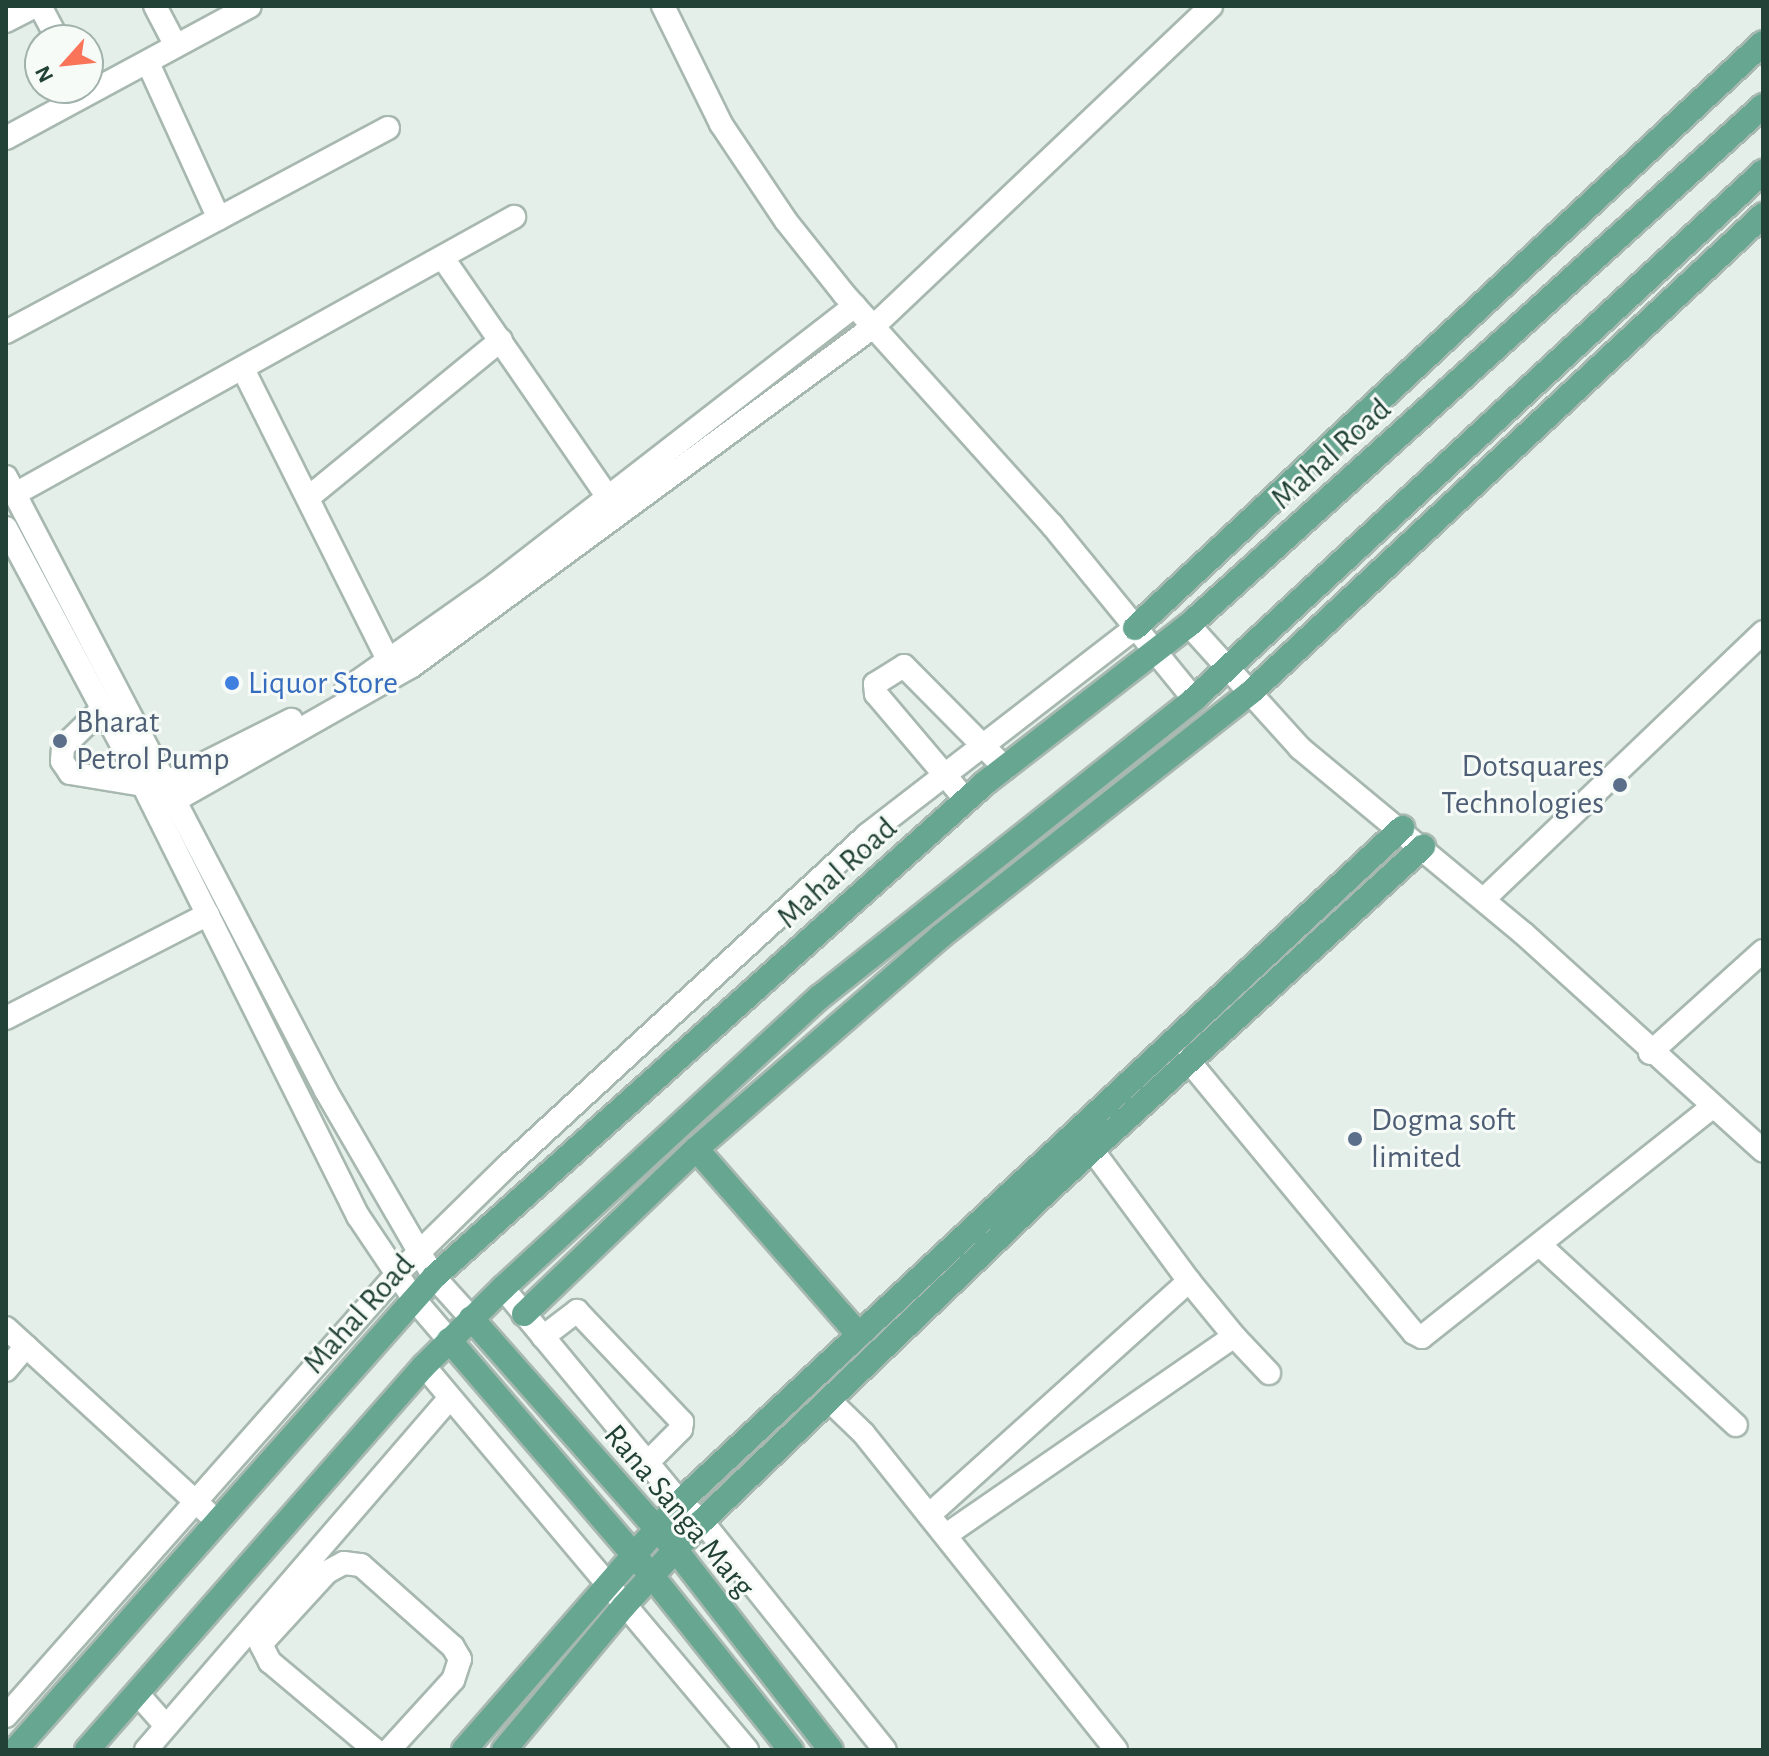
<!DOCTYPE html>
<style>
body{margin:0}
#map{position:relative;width:1769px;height:1756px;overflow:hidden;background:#e5efe9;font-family:"Alegreya Sans",sans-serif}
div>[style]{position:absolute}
.roads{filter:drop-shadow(2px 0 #a7b8b0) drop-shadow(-2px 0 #a7b8b0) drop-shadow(0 2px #a7b8b0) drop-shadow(0 -2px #a7b8b0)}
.minor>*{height:22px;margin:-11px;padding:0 11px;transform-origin:11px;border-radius:11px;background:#fff}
.major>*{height:24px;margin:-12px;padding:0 12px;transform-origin:12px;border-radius:12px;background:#67a691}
.dots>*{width:22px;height:22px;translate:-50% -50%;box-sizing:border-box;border:4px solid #f6fbf8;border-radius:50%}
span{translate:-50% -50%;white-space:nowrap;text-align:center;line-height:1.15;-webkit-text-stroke:6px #f6fbf8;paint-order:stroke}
.street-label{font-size:32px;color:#224237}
.shop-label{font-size:32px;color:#366cbe}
.left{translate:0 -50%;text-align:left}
.service-label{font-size:32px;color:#4e5e75}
.right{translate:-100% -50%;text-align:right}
.frame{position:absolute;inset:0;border:8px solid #224237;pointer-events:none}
.north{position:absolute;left:24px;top:24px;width:80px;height:80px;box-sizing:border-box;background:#f6fbf8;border:2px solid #a1b1ab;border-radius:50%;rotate:243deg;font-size:22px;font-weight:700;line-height:32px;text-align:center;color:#224237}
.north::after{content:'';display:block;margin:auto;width:28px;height:36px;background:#f97458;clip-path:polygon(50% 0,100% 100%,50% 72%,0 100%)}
</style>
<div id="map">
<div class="roads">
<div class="minor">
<i style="left:40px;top:6px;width:38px;rotate:62deg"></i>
<i style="left:155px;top:6px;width:45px;rotate:62.3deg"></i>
<i style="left:663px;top:6px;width:131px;rotate:63.8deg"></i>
<i style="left:721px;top:124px;width:117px;rotate:56.2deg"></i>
<i style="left:786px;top:221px;width:93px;rotate:51.5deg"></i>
<i style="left:844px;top:294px;width:311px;rotate:48deg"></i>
<i style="left:1052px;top:525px;width:225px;rotate:50.8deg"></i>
<i style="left:6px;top:21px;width:34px;rotate:-27deg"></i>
<i style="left:148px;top:63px;width:171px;rotate:65.5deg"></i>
<i style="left:6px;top:138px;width:277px;rotate:-28.4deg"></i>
<i style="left:443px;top:258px;width:289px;rotate:55.4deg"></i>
<i style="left:6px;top:332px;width:433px;rotate:-28.1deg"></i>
<i style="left:243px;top:369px;width:325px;rotate:63.5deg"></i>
<i style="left:6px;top:477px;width:692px;rotate:62.47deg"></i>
<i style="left:326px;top:1091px;width:215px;rotate:59.9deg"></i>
<i style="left:434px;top:1277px;width:55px;rotate:47.9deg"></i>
<i style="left:15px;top:494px;width:571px;rotate:-29.04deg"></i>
<i style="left:309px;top:497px;width:248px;rotate:-39.3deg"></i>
<i style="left:6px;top:528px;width:291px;rotate:61.9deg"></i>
<i style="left:143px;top:785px;width:482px;rotate:63.5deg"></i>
<i style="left:358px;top:1216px;width:99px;rotate:56.1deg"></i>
<i style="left:413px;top:1298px;width:55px;rotate:49.4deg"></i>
<i style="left:1189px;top:625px;width:166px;rotate:47.9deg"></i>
<i style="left:1300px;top:748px;width:290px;rotate:39.7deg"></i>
<i style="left:1523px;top:933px;width:324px;rotate:42.2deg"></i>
<i style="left:346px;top:690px;width:184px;rotate:-35.2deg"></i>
<i style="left:496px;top:584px;width:454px;rotate:-37.8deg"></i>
<i style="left:102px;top:709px;width:54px;rotate:135.7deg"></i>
<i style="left:63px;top:747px;width:14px;rotate:94deg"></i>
<i style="left:62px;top:761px;width:14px;rotate:56deg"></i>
<i style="left:70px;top:773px;width:74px;rotate:9.3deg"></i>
<i style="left:167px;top:782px;width:139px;rotate:-26.6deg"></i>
<i style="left:176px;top:800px;width:271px;rotate:-29.6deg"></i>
<i style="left:412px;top:666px;width:572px;rotate:-36.33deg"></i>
<i style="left:873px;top:327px;width:466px;rotate:-43.5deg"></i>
<i style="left:966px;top:800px;width:139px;rotate:-130.3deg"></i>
<i style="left:876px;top:694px;width:10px;rotate:-96deg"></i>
<i style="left:875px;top:684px;width:34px;rotate:-32deg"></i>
<i style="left:904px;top:666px;width:144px;rotate:45.3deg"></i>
<i style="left:1484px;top:899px;width:386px;rotate:-43.7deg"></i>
<i style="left:6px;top:1018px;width:227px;rotate:-27.2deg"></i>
<i style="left:1650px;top:1053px;width:152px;rotate:-42.1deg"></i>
<i style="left:1188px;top:1060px;width:354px;rotate:50.4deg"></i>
<i style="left:1414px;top:1333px;width:9px;rotate:27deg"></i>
<i style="left:1422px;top:1337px;width:370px;rotate:-38.4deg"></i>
<i style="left:1540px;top:1245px;width:266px;rotate:42.6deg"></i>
<i style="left:503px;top:1288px;width:278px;rotate:50.4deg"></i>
<i style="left:680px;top:1502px;width:29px;rotate:41deg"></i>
<i style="left:702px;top:1521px;width:293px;rotate:51.4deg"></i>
<i style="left:6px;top:1328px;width:273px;rotate:42.5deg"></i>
<i style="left:1234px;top:1336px;width:51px;rotate:46.6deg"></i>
<i style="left:543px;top:1337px;width:43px;rotate:-37.4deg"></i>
<i style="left:577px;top:1311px;width:153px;rotate:46.6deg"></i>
<i style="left:682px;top:1422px;width:7px;rotate:98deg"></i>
<i style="left:681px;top:1429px;width:48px;rotate:135deg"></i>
<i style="left:424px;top:1366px;width:502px;rotate:49.93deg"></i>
<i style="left:6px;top:1370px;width:31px;rotate:-50deg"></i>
<i style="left:830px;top:1401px;width:47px;rotate:44.1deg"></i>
<i style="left:864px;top:1434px;width:404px;rotate:51.4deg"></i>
<i style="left:929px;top:1515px;width:350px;rotate:-42deg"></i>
<i style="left:1189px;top:1281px;width:162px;rotate:-126.4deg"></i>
<i style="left:946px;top:1535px;width:350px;rotate:-34.6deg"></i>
<i style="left:1234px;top:1336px;width:71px;rotate:-129.3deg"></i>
<i style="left:137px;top:1693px;width:44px;rotate:48.7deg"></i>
<i style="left:6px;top:1716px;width:589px;rotate:-48.51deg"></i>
<i style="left:396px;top:1275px;width:153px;rotate:-44.5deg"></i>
<i style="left:505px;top:1168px;width:492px;rotate:-42.6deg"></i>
<i style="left:867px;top:835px;width:339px;rotate:-37.7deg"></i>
<i style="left:146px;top:1750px;width:465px;rotate:-49.2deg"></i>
<i style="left:375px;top:1750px;width:137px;rotate:-140deg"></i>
<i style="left:270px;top:1662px;width:20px;rotate:-117deg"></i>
<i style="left:261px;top:1644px;width:98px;rotate:-47.5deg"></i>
<i style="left:327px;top:1572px;width:19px;rotate:-28deg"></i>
<i style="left:344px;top:1563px;width:17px;rotate:7deg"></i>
<i style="left:361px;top:1565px;width:123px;rotate:41.7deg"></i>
<i style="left:453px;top:1647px;width:14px;rotate:60deg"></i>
<i style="left:460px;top:1659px;width:22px;rotate:108deg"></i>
<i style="left:453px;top:1680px;width:95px;rotate:132.4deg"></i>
</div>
<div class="major">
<i style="left:1135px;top:628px;width:858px;rotate:-42.97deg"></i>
<i style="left:524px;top:1314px;width:238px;rotate:-43.8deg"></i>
<i style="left:471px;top:1318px;width:308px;rotate:48.6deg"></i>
<i style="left:675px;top:1549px;width:254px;rotate:52.2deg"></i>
<i style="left:859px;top:1335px;width:247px;rotate:-131.2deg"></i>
<i style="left:696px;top:1149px;width:325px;rotate:-41deg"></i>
<i style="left:941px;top:936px;width:395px;rotate:-38.2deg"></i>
<i style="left:1251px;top:692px;width:700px;rotate:-42.97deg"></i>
<i style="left:449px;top:1340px;width:311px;rotate:49.3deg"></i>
<i style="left:652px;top:1576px;width:223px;rotate:51.4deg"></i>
<i style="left:15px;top:1750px;width:632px;rotate:-48.46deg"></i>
<i style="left:434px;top:1277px;width:740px;rotate:-41.88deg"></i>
<i style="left:985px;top:783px;width:258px;rotate:-37.8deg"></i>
<i style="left:1189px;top:625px;width:774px;rotate:-42.12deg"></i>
<i style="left:87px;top:1750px;width:511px;rotate:-48.73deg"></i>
<i style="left:424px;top:1366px;width:111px;rotate:-44.6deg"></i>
<i style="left:503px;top:1288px;width:430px;rotate:-42.6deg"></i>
<i style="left:820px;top:997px;width:478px;rotate:-38.5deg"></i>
<i style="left:1194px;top:699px;width:776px;rotate:-42.81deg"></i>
<i style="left:464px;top:1750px;width:329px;rotate:-48.9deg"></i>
<i style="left:680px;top:1502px;width:988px;rotate:-43.03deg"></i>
<i style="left:504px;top:1750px;width:187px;rotate:-50.2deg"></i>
<i style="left:624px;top:1606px;width:115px;rotate:-47.5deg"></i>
<i style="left:702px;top:1521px;width:489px;rotate:-43.7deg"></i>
<i style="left:1056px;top:1183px;width:498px;rotate:-42.5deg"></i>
</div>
</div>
<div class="dots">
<i style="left:232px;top:683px;background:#3f7fe0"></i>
<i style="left:60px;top:741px;background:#5c6f8a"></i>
<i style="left:1620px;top:785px;background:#5c6f8a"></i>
<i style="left:1355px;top:1139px;background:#5c6f8a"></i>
</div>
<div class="street-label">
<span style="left:1331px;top:454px;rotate:-42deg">Mahal Road</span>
<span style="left:837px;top:873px;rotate:-42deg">Mahal Road</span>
<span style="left:359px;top:1314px;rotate:-48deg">Mahal Road</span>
<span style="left:679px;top:1511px;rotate:50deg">Rana Sanga Marg</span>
</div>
<div class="shop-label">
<span class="left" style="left:248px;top:683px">Liquor Store</span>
</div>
<div class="service-label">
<span class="left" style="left:76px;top:741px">Bharat<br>Petrol Pump</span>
<span class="right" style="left:1604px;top:785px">Dotsquares<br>Technologies</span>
<span class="left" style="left:1371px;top:1139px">Dogma soft<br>limited</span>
</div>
<div class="frame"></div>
<div class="north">N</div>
</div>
